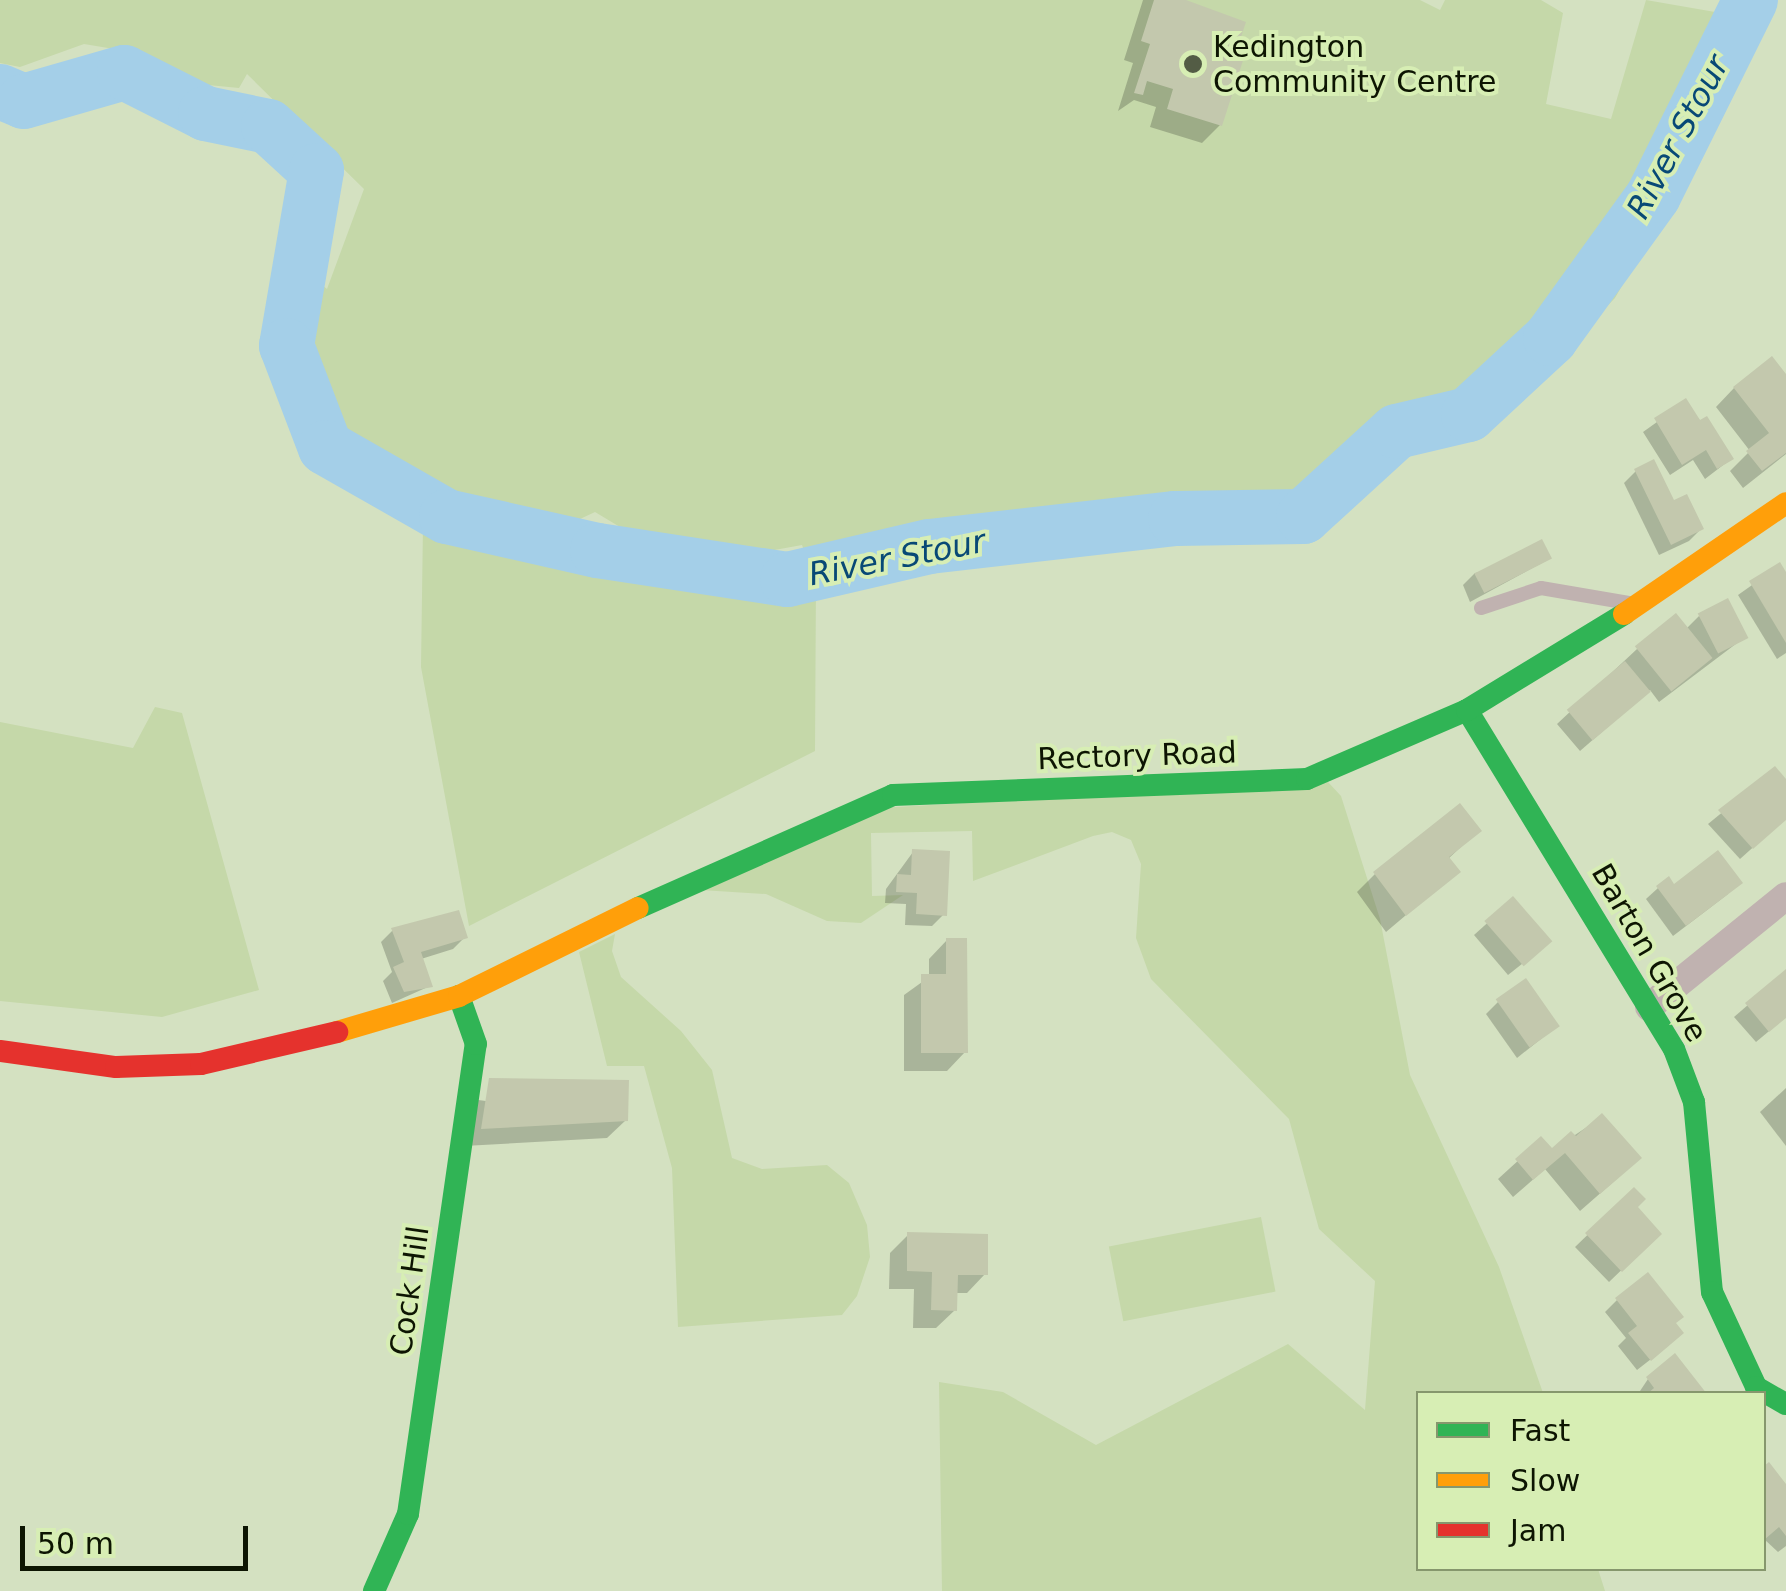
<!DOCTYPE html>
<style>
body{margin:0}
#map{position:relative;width:1786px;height:1591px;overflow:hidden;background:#d4e1c1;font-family:"DejaVu Sans",sans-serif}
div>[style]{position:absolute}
.green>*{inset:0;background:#c5d8a9;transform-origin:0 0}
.shadow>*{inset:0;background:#0003}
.river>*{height:55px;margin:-27.5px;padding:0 27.5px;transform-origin:27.5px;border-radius:27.5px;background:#a4cfe8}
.building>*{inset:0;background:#c3c8ad;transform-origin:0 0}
.lane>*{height:14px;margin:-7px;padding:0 7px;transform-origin:7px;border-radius:7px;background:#c0b2b0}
.street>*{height:28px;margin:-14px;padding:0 14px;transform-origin:14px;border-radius:14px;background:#c0b2b0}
.fast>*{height:22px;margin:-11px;padding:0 11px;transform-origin:11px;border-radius:11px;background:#30b455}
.slow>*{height:22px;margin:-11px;padding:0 11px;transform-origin:11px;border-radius:11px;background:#ff9f0a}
.jam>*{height:22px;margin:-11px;padding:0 11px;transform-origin:11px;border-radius:11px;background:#e5322d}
.dots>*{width:28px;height:28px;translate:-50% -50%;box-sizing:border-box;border:5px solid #d7eeb4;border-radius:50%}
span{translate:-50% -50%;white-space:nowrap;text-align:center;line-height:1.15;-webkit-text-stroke:8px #d7eeb4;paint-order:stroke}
.poi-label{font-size:30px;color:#0d1502}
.left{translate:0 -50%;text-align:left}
.street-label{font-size:30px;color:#0d1502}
.water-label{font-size:32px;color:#084976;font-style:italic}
.legend{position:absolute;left:1416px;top:1391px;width:350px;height:180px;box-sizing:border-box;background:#d7eeb4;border:2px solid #86976d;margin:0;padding:12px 18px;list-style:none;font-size:30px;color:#0d1502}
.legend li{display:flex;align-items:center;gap:20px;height:50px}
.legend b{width:50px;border:2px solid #86976d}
.scale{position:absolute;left:20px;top:1526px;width:228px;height:45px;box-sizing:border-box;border:5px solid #0d1502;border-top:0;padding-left:12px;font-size:30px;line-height:35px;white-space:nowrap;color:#0d1502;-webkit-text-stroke:8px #d7eeb4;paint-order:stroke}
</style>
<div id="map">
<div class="green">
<i style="clip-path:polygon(0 0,1420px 0,1440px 10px,1445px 0,1541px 0,1563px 13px,1546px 104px,1611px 119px,1646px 0,1715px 12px,1721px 0,1763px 0,1670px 201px,1615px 298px,1543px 372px,1462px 423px,1400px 447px,1318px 518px,1280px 530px,1166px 532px,816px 580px,815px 751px,469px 926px,421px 667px,423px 524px,457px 536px,726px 580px,780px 569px,815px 579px,802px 545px,736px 557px,630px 533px,595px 512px,565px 526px,502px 515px,447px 489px,437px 496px,389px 479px,329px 424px,298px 373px,291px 339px,296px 265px,327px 289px,364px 189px,247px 74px,239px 88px,177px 82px,120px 50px,84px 44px,20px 67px,0 63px)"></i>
<i style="clip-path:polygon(155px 707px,182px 713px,259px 990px,162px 1017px,0 1001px,0 722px,133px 748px)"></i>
<i style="clip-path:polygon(1328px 782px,1341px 796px,1380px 919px,1410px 1075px,1499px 1267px,1543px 1393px,1418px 1394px,1418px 1568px,1598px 1569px,1605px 1591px,942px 1591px,939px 1382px,1003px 1392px,1096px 1445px,1288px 1344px,1365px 1410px,1375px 1281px,1319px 1229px,1289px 1119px,1151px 979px,1136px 938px,1141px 864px,1131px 840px,1112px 832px,1093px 836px,973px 881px,972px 831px,871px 833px,872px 896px,903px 895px,861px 923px,827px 921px,766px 894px,701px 890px,861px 809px)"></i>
<i style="clip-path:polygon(615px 934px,612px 951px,621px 977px,681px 1031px,712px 1070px,732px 1158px,762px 1169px,827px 1165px,849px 1183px,867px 1225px,870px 1257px,857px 1296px,842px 1315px,678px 1327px,672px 1168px,644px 1066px,607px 1066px,579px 952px)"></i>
<i style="left:1261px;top:1217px;width:76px;height:155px;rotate:79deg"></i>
</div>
<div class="shadow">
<i style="clip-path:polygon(1143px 0,1183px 0,1235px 48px,1220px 125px,1202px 143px,1150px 127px,1156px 107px,1134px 100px,1118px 111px,1133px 63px,1124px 60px)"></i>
<i style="clip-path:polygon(1786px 378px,1786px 454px,1743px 488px,1730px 471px,1750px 451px,1716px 407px,1734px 388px)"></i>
<i style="clip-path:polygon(1685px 402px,1731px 459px,1705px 479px,1693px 460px,1670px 475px,1643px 432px)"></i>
<i style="clip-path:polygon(1636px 471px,1701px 529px,1689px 541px,1659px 555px,1624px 483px)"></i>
<i style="clip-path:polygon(1549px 559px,1470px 602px,1463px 585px,1475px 573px)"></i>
<i style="clip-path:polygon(1779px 566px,1786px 577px,1786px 653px,1777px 659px,1738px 595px)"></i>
<i style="clip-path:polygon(1699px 616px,1745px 637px,1659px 702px,1650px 690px,1580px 751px,1557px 724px,1637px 649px,1686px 629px)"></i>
<i style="clip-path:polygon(1774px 770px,1786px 783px,1786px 818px,1740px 859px,1708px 824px)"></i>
<i style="clip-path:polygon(1478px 831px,1448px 859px,1457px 872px,1386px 932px,1357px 892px,1375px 874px)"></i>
<i style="clip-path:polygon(913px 852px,944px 914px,932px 926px,905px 925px,906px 904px,885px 903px,886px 889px)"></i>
<i style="clip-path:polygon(1658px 888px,1728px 894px,1673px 936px,1646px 899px)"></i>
<i style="clip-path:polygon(1513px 900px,1536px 953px,1508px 975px,1474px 935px)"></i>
<i style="clip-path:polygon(393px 930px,465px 937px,453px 949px,421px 959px,430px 986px,392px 1003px,383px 981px,392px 972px,381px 942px)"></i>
<i style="clip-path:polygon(947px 940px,965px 1052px,947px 1071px,904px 1071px,904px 995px,929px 977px,929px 959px)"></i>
<i style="clip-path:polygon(1786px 972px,1786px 1017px,1756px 1042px,1734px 1017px)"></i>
<i style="clip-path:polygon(1498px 1002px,1557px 1026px,1517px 1058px,1486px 1014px)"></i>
<i style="clip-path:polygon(1786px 1088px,1786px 1146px,1760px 1112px)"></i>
<i style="clip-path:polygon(471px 1099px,626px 1120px,607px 1138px,464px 1146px)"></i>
<i style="clip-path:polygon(1602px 1117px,1620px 1176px,1580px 1211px,1545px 1169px,1513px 1197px,1498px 1179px,1541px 1140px,1551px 1151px)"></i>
<i style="clip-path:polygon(1634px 1190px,1634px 1208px,1659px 1234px,1609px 1282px,1575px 1247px)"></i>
<i style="clip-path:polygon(908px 1235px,985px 1274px,967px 1293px,955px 1293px,955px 1310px,936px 1328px,913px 1328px,914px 1289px,889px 1289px,890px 1253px)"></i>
<i style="clip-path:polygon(1617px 1300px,1673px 1324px,1669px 1345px,1637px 1370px,1618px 1346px,1626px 1338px,1605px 1312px)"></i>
<i style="clip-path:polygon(1648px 1379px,1704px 1394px,1638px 1394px)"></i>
<i style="clip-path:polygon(1769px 1466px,1786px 1488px,1786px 1546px,1778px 1552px,1764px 1539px)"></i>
</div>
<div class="river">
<i style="left:0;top:91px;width:25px;rotate:23deg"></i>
<i style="left:23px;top:101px;width:105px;rotate:-16deg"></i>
<i style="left:124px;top:72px;width:91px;rotate:26.8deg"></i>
<i style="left:205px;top:113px;width:64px;rotate:11.7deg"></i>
<i style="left:268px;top:126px;width:65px;rotate:42.5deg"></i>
<i style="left:316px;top:170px;width:178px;rotate:99.7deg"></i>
<i style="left:286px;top:345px;width:109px;rotate:69.1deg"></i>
<i style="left:325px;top:447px;width:139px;rotate:29.7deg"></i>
<i style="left:446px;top:516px;width:155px;rotate:12.7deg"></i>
<i style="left:597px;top:550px;width:192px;rotate:8.7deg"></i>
<i style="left:787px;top:579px;width:146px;rotate:-13.1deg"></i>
<i style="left:929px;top:546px;width:248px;rotate:-6.5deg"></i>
<i style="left:1175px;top:518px;width:128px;rotate:-0.9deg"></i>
<i style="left:1303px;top:516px;width:126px;rotate:-42.4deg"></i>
<i style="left:1396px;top:431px;width:74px;rotate:-13.3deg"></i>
<i style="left:1468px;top:414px;width:112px;rotate:-42.8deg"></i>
<i style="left:1550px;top:338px;width:176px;rotate:-54.2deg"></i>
<i style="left:1653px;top:195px;width:218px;rotate:-63.6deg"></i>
</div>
<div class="building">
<i style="clip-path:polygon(1154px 0,1186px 0,1246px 22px,1238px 46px,1247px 48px,1222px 126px,1167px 109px,1173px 89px,1147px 81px,1143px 95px,1134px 93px,1150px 44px,1141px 41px)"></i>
<i style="clip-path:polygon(1772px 356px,1786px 374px,1786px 453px,1762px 471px,1746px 451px,1769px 433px,1733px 387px)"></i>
<i style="clip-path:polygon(1686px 398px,1700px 420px,1707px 416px,1734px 459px,1717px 469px,1706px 450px,1682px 465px,1654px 418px)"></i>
<i style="clip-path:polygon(1654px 459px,1674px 500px,1687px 494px,1704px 529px,1671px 545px,1634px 469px)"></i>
<i style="left:1542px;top:539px;width:22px;height:76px;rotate:63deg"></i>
<i style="clip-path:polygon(1780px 562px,1786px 572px,1786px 643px,1749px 581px)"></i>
<i style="left:1728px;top:598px;width:45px;height:34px;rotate:63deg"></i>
<i style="left:1676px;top:613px;width:58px;height:53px;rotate:51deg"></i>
<i style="left:1625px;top:661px;width:40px;height:76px;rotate:50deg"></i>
<i style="clip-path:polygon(1775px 766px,1786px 779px,1786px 820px,1753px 849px,1718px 810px)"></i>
<i style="clip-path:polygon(1460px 803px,1482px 831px,1449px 857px,1461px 872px,1406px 916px,1373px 872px)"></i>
<i style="clip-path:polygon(912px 849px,950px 851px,947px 916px,916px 914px,917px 893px,896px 892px,897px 874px,911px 875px)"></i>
<i style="clip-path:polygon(1718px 850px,1743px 883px,1686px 926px,1656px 886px,1669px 876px,1674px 884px)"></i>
<i style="left:1513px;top:896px;width:60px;height:38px;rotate:49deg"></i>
<i style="clip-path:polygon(459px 910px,468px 938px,421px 952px,433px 987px,404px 992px,393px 967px,404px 962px,391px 928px)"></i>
<i style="clip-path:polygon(946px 938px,967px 938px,968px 1053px,921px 1053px,921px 974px,946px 974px)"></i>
<i style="clip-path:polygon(1786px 969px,1786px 1018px,1769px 1032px,1745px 1003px)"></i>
<i style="left:1526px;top:978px;width:59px;height:37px;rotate:55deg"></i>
<i style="clip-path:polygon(489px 1078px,629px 1080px,628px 1121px,481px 1129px)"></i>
<i style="clip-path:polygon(1602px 1113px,1642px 1158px,1600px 1194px,1565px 1153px,1533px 1180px,1515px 1159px,1541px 1136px,1552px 1148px,1571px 1131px,1576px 1136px)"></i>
<i style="clip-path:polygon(1634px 1187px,1646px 1199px,1638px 1207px,1662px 1234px,1622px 1272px,1585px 1233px)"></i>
<i style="clip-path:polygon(907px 1232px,988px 1234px,988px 1275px,958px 1275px,957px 1311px,931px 1310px,932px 1272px,907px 1271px)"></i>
<i style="clip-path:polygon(1648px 1272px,1684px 1317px,1676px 1323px,1684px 1333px,1651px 1361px,1628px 1333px,1637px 1326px,1615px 1298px)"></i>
<i style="clip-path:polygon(1675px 1353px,1707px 1394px,1647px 1394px,1654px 1388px,1646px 1377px)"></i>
<i style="clip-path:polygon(1769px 1462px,1786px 1484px,1786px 1536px,1779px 1527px,1764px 1540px,1764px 1466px)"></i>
</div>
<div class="lane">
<i style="left:1481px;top:608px;width:63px;rotate:-18.4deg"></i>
<i style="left:1541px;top:588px;width:89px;rotate:9.7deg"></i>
</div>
<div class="street">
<i style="left:1649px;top:1007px;width:176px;rotate:-39deg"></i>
</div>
<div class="fast">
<i style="left:1467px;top:710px;width:397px;rotate:58.6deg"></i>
<i style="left:1674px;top:1049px;width:57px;rotate:69.3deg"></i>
<i style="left:1694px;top:1102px;width:191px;rotate:84.6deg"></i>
<i style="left:1712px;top:1292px;width:105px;rotate:65.1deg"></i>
<i style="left:1756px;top:1387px;width:34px;rotate:30deg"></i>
<i style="left:638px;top:908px;width:279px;rotate:-23.9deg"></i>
<i style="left:893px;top:795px;width:414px;rotate:-2.2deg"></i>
<i style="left:1307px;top:779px;width:174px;rotate:-23.3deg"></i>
<i style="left:1467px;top:710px;width:184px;rotate:-31.4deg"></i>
<i style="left:374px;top:1591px;width:84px;rotate:-66.2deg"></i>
<i style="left:408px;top:1514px;width:475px;rotate:-81.8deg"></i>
<i style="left:476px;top:1044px;width:51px;rotate:-109.5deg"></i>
</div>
<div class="slow">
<i style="left:1624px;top:614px;width:196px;rotate:-34.4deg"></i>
<i style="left:337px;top:1032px;width:127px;rotate:-16.4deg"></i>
<i style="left:459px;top:996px;width:199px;rotate:-26.2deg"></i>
</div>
<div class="jam">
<i style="left:0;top:1051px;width:117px;rotate:7.9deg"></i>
<i style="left:116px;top:1067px;width:85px;rotate:-2deg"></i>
<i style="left:201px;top:1064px;width:140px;rotate:-13.2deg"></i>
</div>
<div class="dots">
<i style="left:1193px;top:64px;background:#535c45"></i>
</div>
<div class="poi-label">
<span class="left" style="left:1213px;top:64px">Kedington<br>Community Centre</span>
</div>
<div class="street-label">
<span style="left:1137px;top:756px;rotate:-2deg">Rectory Road</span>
<span style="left:1649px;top:953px;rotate:60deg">Barton Grove</span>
<span style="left:410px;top:1291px;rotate:-82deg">Cock Hill</span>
</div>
<div class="water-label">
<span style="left:1678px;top:137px;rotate:-62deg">River Stour</span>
<span style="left:897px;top:558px;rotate:-11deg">River Stour</span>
</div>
<ul class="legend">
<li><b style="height:12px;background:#30b455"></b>Fast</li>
<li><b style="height:12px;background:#ff9f0a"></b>Slow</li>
<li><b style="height:12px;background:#e5322d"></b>Jam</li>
</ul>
<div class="scale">50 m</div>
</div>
